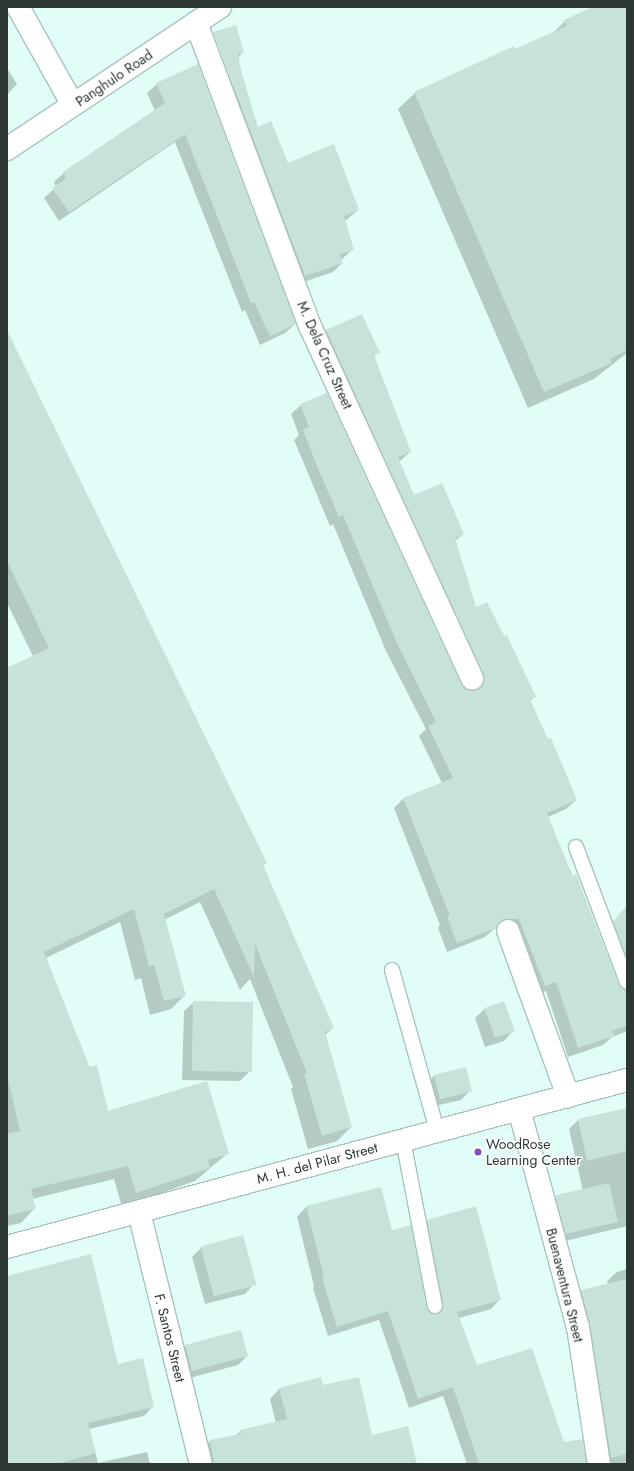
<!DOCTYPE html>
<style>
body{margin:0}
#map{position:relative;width:634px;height:1471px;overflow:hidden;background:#e1fdf7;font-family:Jost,sans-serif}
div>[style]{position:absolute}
.shadow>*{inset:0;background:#0003}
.building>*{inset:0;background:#c6e2db;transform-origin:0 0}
.roads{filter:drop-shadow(1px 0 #a8c3bd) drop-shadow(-1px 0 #a8c3bd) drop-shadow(0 1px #a8c3bd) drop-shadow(0 -1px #a8c3bd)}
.service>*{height:14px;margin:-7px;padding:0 7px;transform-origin:7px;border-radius:7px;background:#fff}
.minor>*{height:22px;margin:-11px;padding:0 11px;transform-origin:11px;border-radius:11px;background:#fff}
.secondary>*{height:22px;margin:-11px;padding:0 11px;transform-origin:11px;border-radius:11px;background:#fff}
.dots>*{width:11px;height:11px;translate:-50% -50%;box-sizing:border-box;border:2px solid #fff;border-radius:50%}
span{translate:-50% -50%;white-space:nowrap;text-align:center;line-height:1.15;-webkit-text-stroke:3px #fff;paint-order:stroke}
.street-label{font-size:14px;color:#2c3735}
.poi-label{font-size:14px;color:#2c3735}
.left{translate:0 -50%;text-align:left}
.frame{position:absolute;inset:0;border:8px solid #2c3735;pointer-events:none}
</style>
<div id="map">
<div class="shadow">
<i style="clip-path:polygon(594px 7px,627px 7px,627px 353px,594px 379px,528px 408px,398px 109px,415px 93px,553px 33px,565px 21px)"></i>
<i style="clip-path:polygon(evenodd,236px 26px,243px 52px,238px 58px,241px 74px,257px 128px,288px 165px,358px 210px,345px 221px,353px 249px,341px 260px,342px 263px,333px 272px,295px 285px,204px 42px,213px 33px,236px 26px,214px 33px,233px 83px,234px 88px,212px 34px,214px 33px)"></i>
<i style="clip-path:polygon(7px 68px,17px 84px,7px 95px)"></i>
<i style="clip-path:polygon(157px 84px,295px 324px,285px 333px,260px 345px,245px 310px,242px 312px,175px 142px,59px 221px,44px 198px,56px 187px,54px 182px,64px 173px,155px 111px,147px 93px)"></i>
<i style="clip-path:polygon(evenodd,362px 315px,378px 352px,373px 357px,410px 452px,399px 462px,414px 496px,463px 534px,455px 541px,476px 608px,535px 696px,530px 701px,576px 800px,566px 809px,548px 817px,618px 986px,626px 992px,604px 932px,627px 907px,627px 1031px,612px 1037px,603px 1045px,568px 1057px,546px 991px,535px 995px,509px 928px,494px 929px,485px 937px,447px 952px,438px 928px,440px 925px,394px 808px,403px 799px,442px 783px,419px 736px,426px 729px,386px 651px,333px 524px,330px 526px,294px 440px,299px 435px,291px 414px,301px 405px,460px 685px,470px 692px,475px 692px,474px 684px,317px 341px,326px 331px,362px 315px,404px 503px,406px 503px,485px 679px,404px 503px)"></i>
<i style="clip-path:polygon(7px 332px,265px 863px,262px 867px,333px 1028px,325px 1035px,351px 1127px,337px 1141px,308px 1149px,291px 1089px,293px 1087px,250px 979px,240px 990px,200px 902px,164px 920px,185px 995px,171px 1009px,150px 1015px,141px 978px,135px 980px,120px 922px,46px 958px,107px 1112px,228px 1153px,195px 1181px,122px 1207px,114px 1179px,32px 1199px,34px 1209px,21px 1223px,7px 1226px,7px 664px,9px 668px,33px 656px,7px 603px)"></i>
<i style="clip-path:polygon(194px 1002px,252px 1003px,249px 1072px,240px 1081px,182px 1080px,184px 1011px)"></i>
<i style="clip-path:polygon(485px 1009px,513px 1031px,504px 1041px,485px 1047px,475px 1018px)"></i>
<i style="clip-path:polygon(465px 1068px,471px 1090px,461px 1100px,430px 1107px,425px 1085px,434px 1076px)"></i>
<i style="clip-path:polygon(627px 1118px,627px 1226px,557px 1243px,547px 1207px,557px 1198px,583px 1191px,569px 1129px,578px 1120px)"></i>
<i style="clip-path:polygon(380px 1188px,391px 1231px,428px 1313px,434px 1315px,418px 1230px,428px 1221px,500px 1299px,491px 1309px,459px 1318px,476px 1366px,563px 1443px,582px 1440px,587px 1464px,467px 1464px,443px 1396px,409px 1408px,379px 1320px,328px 1336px,313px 1288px,314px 1286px,297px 1217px,306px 1207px)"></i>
<i style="clip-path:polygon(202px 1247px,254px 1284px,245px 1294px,205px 1304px,192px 1257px)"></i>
<i style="clip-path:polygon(627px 1269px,627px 1464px,601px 1464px,572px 1300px,581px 1291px,608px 1284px,607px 1281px,617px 1272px)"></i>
<i style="clip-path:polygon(7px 1278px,117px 1366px,153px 1406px,144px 1416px,89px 1429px,98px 1463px,147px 1452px,150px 1464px,7px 1464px)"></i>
<i style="clip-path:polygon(185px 1346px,247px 1356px,238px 1365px,182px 1380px,176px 1355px)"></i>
<i style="clip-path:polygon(321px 1379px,322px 1386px,371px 1436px,416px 1464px,203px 1464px,201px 1450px,210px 1441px,235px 1436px,241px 1431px,276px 1423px,270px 1399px,279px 1389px)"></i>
</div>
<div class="building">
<i style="clip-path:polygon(592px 7px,627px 7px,627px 350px,610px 359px,612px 363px,544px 392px,414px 92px,514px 46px,515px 49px,567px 26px,564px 20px)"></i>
<i style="clip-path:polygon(236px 25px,244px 53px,238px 54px,242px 74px,258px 127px,271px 121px,288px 163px,334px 144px,359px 210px,344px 216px,354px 250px,340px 254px,343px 263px,305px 276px,213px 32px)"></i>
<i style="clip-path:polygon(198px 64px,296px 324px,270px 336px,254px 302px,251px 303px,185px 134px,69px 212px,52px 188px,66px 179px,63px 172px,165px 103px,156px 83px)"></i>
<i style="clip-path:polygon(362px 314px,380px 353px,374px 355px,411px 452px,398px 457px,414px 495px,442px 483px,464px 534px,455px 538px,476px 607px,487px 602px,504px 636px,507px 635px,536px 697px,530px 699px,547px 739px,551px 738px,577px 800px,547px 813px,572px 876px,576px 874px,619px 985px,627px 990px,627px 1026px,612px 1031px,614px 1036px,578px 1048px,556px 982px,545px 986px,519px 919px,503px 919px,496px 928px,457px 943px,447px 917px,450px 916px,403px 798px,453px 778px,428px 726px,436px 722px,396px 641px,343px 515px,339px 517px,317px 466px,303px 430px,309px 427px,300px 404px,327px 393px,461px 684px,465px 689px,477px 690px,484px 680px,326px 330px)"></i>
<i style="clip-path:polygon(7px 330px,267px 863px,263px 865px,334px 1028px,325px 1032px,352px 1127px,322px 1136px,304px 1074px,307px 1073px,255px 944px,254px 977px,214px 889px,164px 914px,186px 996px,164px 1001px,154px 965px,149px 967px,134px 909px,44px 952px,89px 1067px,97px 1065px,108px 1111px,207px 1081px,229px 1154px,208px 1160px,210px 1168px,136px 1193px,128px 1166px,31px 1189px,36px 1209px,7px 1216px,7px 1134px,20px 1131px,7px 1075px,7px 668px,49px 648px,7px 561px)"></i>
<i style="clip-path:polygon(627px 905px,627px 958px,613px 922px)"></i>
<i style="left:193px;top:1001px;width:60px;height:70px;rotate:1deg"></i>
<i style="left:504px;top:1001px;width:32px;height:21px;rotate:70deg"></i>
<i style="left:466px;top:1067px;width:25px;height:33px;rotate:76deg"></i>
<i style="clip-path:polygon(627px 1108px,627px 1151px,587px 1161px,578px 1119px)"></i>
<i style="left:609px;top:1183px;width:40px;height:55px;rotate:77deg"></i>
<i style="clip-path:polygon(381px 1187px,392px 1230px,411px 1225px,427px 1308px,433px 1314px,441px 1312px,443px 1304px,427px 1220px,476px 1206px,501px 1300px,457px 1312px,477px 1365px,532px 1348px,564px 1442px,582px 1439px,586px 1463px,479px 1464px,453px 1387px,418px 1399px,388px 1311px,337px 1327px,322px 1278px,324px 1277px,306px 1206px)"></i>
<i style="left:243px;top:1235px;width:52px;height:44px;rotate:75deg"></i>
<i style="clip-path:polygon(91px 1254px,118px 1364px,143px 1358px,154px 1407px,88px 1423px,96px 1453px,57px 1464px,7px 1464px,7px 1276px)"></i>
<i style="clip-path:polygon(627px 1279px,627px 1454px,611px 1458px,590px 1325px,581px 1290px)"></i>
<i style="left:241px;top:1330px;width:27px;height:58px;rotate:75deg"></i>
<i style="clip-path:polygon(321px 1377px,323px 1385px,359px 1377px,372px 1435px,408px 1426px,417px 1464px,214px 1464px,210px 1440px,241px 1434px,240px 1430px,287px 1419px,279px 1388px)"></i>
</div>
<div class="roads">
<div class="service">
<i style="left:576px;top:847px;width:144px;rotate:69.3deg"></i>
<i style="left:392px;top:970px;width:166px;rotate:74.3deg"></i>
<i style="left:403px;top:1140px;width:169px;rotate:79.1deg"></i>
</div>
<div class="minor">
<i style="left:18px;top:7px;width:112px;rotate:60.7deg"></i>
<i style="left:196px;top:23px;width:324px;rotate:69.4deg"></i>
<i style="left:310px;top:326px;width:388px;rotate:65.3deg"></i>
<i style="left:508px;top:931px;width:176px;rotate:70deg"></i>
<i style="left:519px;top:1109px;width:226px;rotate:74.9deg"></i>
<i style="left:578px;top:1327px;width:139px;rotate:81.3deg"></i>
<i style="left:139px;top:1212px;width:260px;rotate:76.2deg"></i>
</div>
<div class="secondary">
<i style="left:7px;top:149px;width:256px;rotate:-33.7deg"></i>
<i style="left:7px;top:1247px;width:642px;rotate:-15.08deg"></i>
</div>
</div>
<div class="dots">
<i style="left:478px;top:1152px;background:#854cc3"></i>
</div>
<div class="street-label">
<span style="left:114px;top:78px;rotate:-34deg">Panghulo Road</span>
<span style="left:325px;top:355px;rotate:66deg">M. Dela Cruz Street</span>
<span style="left:317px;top:1163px;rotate:-15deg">M. H. del Pilar Street</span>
<span style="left:565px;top:1285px;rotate:76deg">Buenaventura Street</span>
<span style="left:170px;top:1338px;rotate:76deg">F. Santos Street</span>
</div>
<div class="poi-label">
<span class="left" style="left:486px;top:1152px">WoodRose<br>Learning Center</span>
</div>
<div class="frame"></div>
</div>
